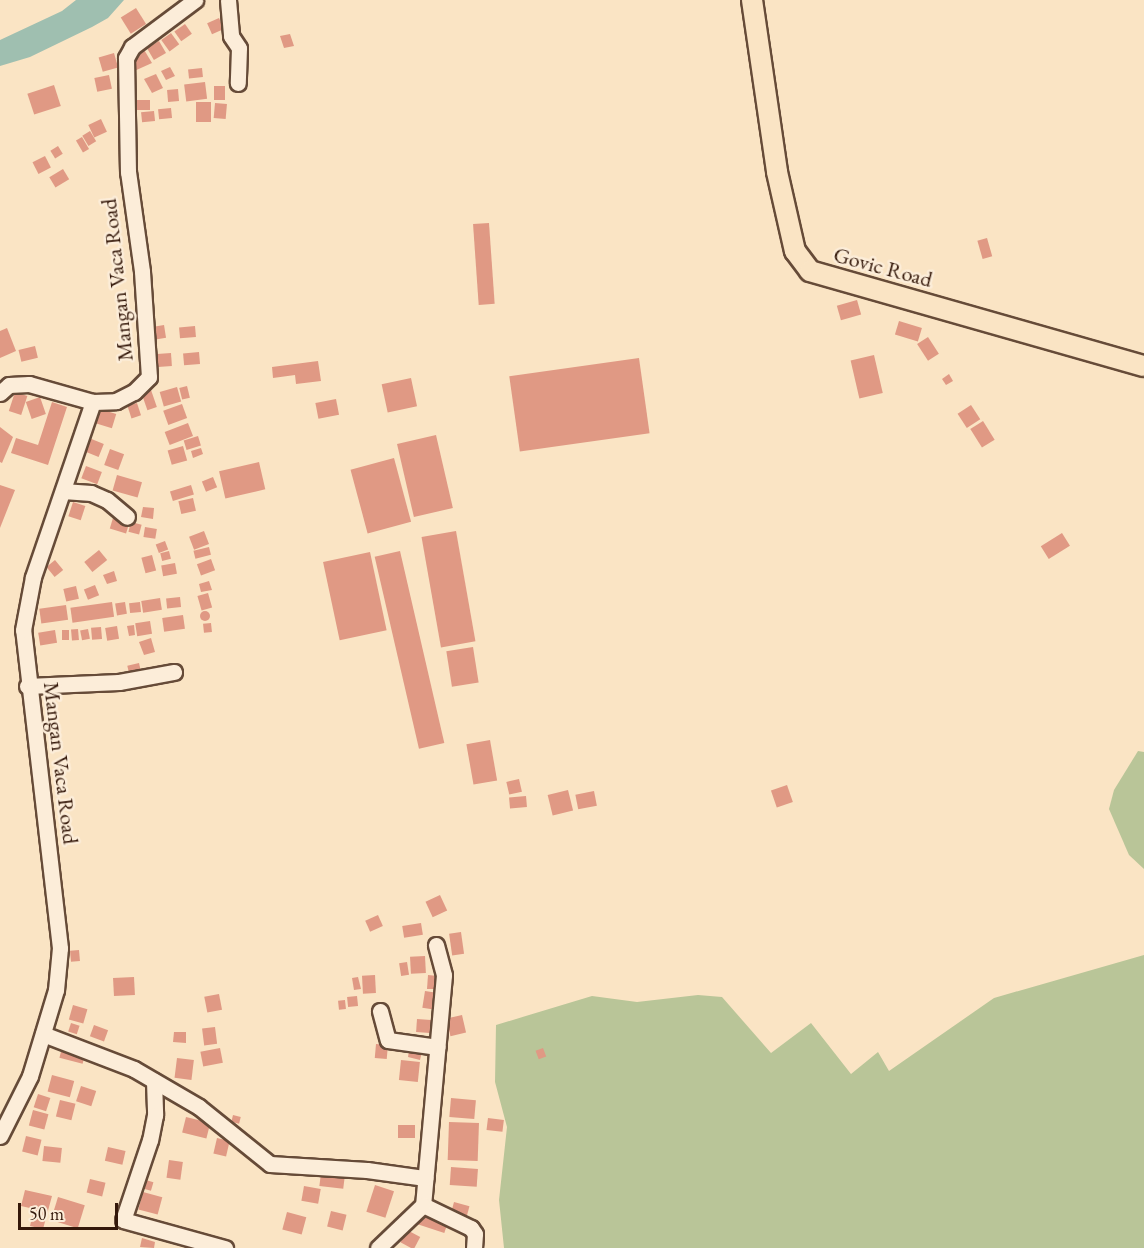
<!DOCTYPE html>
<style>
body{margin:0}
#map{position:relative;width:1144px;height:1248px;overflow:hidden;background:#fae4c4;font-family:"EB Garamond",serif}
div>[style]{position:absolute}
.green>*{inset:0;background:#b9c598}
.water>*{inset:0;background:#9fbfb0}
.building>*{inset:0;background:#e09984;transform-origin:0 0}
.round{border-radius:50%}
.roads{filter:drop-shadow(2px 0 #664b38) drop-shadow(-2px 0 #664b38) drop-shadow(0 2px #664b38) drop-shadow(0 -2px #664b38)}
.minor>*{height:15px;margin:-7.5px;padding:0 7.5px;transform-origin:7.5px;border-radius:7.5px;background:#fcedd9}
.major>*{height:20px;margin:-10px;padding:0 10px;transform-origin:10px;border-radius:10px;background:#fae4c4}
span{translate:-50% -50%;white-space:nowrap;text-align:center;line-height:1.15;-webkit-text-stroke:5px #fcedd9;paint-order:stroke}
.street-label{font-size:22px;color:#34180a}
.scale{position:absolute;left:18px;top:1203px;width:100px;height:27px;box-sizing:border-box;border:3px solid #34180a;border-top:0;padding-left:8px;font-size:18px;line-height:21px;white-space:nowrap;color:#34180a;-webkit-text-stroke:4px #fcedd9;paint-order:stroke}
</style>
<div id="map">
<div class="green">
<i style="clip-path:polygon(1138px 751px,1144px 752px,1144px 869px,1129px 855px,1109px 809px,1114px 790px)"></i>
<i style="clip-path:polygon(1144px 955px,1144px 1248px,504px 1248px,499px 1200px,507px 1127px,495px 1082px,496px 1025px,592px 996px,637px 1002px,698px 995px,722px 997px,771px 1053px,811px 1023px,851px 1074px,878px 1052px,889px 1071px,994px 998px)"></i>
</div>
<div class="water">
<i style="clip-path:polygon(76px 0,124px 0,108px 18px,92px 27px,30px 57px,0 66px,0 40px,62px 11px)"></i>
</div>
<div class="building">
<i style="left:136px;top:8px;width:19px;height:18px;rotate:58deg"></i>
<i style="left:219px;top:18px;width:12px;height:13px;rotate:66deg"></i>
<i style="left:185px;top:24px;width:12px;height:13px;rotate:55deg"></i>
<i style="left:171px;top:33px;width:14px;height:12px;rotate:54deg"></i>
<i style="clip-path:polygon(290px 34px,294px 46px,284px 48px,280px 36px)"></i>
<i style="left:159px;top:41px;width:14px;height:14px;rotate:60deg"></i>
<i style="clip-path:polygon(143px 48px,152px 63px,132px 72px,134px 60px)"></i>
<i style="left:114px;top:53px;width:15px;height:16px;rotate:74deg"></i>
<i style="clip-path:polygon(170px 67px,175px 76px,166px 80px,161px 71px)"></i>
<i style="left:202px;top:68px;width:9px;height:14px;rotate:84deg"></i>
<i style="clip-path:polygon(156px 74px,163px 88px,152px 93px,144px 79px)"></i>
<i style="left:109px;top:75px;width:14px;height:15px;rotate:78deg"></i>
<i style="left:205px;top:82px;width:17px;height:21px;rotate:83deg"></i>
<i style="left:54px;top:85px;width:22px;height:28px;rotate:72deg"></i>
<i style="left:214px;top:86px;width:11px;height:14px"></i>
<i style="left:178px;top:89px;width:12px;height:11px;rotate:85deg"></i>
<i style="left:150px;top:100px;width:10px;height:16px;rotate:90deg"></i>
<i style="left:196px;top:102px;width:15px;height:20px"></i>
<i style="left:215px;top:103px;width:12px;height:15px;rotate:5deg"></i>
<i style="left:171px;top:108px;width:10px;height:13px;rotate:84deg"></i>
<i style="left:154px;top:111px;width:10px;height:13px;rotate:84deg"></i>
<i style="left:101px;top:119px;width:14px;height:14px;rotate:65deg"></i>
<i style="left:90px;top:131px;width:12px;height:9px;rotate:59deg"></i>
<i style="left:82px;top:137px;width:14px;height:7px;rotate:60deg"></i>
<i style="left:58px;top:146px;width:9px;height:9px;rotate:58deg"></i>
<i style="left:45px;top:156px;width:13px;height:14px;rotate:63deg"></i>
<i style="left:63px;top:169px;width:12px;height:16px;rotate:59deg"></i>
<i style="left:489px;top:223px;width:81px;height:16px;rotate:86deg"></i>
<i style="left:987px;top:238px;width:19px;height:10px;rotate:74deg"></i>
<i style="left:857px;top:300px;width:15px;height:21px;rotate:74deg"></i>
<i style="left:899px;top:321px;width:24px;height:14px;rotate:17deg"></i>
<i style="left:164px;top:325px;width:13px;height:12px;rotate:81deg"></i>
<i style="left:195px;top:326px;width:11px;height:16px;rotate:85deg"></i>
<i style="clip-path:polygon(7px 328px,16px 351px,0 358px,0 331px)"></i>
<i style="left:928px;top:337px;width:20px;height:13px;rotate:57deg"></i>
<i style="left:35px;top:346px;width:12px;height:17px;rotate:76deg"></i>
<i style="left:199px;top:352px;width:12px;height:16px;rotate:85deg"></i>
<i style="left:171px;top:353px;width:13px;height:14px;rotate:86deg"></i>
<i style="left:874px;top:355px;width:39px;height:24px;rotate:77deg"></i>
<i style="left:639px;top:358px;width:76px;height:131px;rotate:82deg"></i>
<i style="clip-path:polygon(318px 361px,321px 381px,296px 384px,295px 375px,273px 378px,272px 367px)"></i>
<i style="clip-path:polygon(949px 374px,953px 381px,946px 385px,942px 379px)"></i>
<i style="left:411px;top:378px;width:29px;height:30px;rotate:78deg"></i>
<i style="left:187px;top:386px;width:12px;height:8px;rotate:76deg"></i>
<i style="left:177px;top:387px;width:15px;height:18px;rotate:74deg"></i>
<i style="left:151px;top:390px;width:18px;height:10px;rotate:71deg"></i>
<i style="left:15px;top:392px;width:13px;height:20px;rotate:18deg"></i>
<i style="left:40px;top:397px;width:18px;height:15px;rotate:71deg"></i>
<i style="left:336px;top:399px;width:16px;height:21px;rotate:79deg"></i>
<i style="clip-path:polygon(52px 402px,67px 407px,48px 465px,11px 453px,16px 438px,38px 445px)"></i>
<i style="left:137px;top:403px;width:13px;height:10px;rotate:72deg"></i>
<i style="left:182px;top:404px;width:15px;height:20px;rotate:70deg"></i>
<i style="left:971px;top:405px;width:17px;height:16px;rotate:57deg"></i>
<i style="left:100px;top:409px;width:17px;height:15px;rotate:17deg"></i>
<i style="left:983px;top:421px;width:22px;height:15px;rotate:58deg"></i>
<i style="left:188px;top:423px;width:14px;height:25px;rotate:69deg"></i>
<i style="clip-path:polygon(0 427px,13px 437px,2px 463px,0 462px)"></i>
<i style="left:436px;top:435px;width:75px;height:40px;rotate:77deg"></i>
<i style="left:198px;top:436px;width:10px;height:15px;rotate:73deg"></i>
<i style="left:89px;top:438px;width:16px;height:14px;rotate:22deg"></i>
<i style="left:183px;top:446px;width:15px;height:16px;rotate:74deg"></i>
<i style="clip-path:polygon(201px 448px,203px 454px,193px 458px,191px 451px)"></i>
<i style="left:110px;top:449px;width:15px;height:17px;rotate:20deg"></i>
<i style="left:394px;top:458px;width:66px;height:45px;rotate:75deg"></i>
<i style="left:259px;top:462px;width:28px;height:41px;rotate:77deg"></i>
<i style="left:86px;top:466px;width:17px;height:13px;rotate:21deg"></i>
<i style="left:117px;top:475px;width:26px;height:16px;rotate:16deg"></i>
<i style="left:213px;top:477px;width:11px;height:12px;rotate:68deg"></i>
<i style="clip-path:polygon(0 485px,15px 490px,0 528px)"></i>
<i style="left:191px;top:485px;width:10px;height:22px;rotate:73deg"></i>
<i style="left:193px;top:498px;width:13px;height:15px;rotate:77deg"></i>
<i style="left:73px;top:502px;width:13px;height:15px;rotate:18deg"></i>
<i style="clip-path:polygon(143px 507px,154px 508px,153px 519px,141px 517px)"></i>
<i style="left:113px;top:518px;width:17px;height:11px;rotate:17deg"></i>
<i style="left:131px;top:522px;width:11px;height:10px;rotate:15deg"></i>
<i style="left:145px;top:527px;width:12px;height:10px;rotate:9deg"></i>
<i style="left:204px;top:531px;width:14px;height:16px;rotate:69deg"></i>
<i style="left:456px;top:531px;width:112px;height:35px;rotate:80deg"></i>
<i style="left:1062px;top:533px;width:15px;height:25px;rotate:58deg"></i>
<i style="left:165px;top:541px;width:9px;height:10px;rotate:69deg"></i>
<i style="left:209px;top:547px;width:8px;height:16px;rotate:76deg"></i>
<i style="left:99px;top:550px;width:13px;height:19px;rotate:51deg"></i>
<i style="left:169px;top:551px;width:8px;height:9px;rotate:76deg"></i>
<i style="left:400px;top:551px;width:197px;height:26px;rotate:77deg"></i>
<i style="left:370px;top:552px;width:80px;height:48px;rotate:78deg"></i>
<i style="left:152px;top:555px;width:16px;height:11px;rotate:75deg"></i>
<i style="left:211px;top:559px;width:12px;height:15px;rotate:70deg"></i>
<i style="left:55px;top:560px;width:13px;height:11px;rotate:51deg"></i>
<i style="left:175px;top:563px;width:11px;height:14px;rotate:80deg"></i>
<i style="clip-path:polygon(114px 571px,117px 581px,107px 584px,103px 575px)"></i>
<i style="clip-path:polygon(209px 581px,212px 590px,201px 592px,199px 584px)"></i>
<i style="left:95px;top:585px;width:11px;height:12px;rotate:68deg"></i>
<i style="left:76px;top:586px;width:13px;height:13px;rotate:77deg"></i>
<i style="left:208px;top:593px;width:15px;height:11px;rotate:74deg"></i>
<i style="left:180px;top:597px;width:10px;height:14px;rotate:84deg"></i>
<i style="left:160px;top:598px;width:12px;height:19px;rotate:81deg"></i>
<i style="left:112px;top:602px;width:15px;height:42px;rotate:82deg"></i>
<i style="left:125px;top:602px;width:12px;height:10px;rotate:81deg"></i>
<i style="left:140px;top:602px;width:10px;height:11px;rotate:84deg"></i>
<i style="left:66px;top:605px;width:15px;height:27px;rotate:82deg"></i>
<i class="round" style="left:200px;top:611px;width:10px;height:10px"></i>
<i style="left:183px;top:615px;width:14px;height:21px;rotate:82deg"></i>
<i style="left:150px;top:621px;width:13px;height:15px;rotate:81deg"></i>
<i style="left:211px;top:623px;width:9px;height:8px;rotate:84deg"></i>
<i style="clip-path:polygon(134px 625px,135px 635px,129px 636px,127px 626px)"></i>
<i style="left:117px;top:626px;width:13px;height:12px;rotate:81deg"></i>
<i style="left:101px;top:627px;width:12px;height:10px;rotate:85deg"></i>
<i style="left:78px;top:629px;width:11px;height:7px;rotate:85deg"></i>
<i style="left:88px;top:629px;width:10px;height:8px;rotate:79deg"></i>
<i style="left:55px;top:630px;width:13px;height:17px;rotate:81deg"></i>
<i style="left:62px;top:630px;width:7px;height:10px"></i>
<i style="clip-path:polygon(151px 638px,155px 652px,144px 655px,139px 642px)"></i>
<i style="left:473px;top:647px;width:36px;height:27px;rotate:81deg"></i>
<i style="left:139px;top:663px;width:9px;height:12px;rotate:77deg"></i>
<i style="left:490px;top:740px;width:41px;height:24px;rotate:80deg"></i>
<i style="left:519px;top:779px;width:13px;height:13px;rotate:77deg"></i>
<i style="left:787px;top:785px;width:18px;height:17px;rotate:71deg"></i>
<i style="left:568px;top:790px;width:21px;height:21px;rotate:76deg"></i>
<i style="left:594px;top:791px;width:15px;height:19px;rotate:79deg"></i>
<i style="left:526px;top:796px;width:11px;height:17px;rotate:85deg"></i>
<i style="left:440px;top:895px;width:17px;height:16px;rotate:65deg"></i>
<i style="left:378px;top:915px;width:12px;height:14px;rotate:66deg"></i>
<i style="left:421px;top:923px;width:12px;height:19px;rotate:81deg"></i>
<i style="left:461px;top:932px;width:22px;height:12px;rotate:82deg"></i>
<i style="left:79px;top:950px;width:11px;height:9px;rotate:85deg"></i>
<i style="left:425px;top:956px;width:17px;height:15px;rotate:87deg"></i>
<i style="left:407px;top:962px;width:13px;height:8px;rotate:81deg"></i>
<i style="left:375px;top:975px;width:18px;height:13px;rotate:87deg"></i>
<i style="clip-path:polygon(428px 975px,438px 976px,438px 989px,427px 989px)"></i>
<i style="left:134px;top:977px;width:18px;height:21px;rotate:87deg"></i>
<i style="clip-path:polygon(358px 977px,361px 989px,354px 990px,352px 978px)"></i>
<i style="left:425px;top:991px;width:13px;height:17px;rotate:9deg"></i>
<i style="left:219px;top:994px;width:16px;height:15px;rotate:79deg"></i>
<i style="left:357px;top:996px;width:10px;height:10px;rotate:84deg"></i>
<i style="left:345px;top:1000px;width:9px;height:7px;rotate:84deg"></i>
<i style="left:73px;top:1005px;width:15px;height:15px;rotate:16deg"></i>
<i style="left:462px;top:1015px;width:18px;height:16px;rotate:77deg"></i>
<i style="left:417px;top:1019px;width:14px;height:13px;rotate:4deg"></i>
<i style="left:71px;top:1023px;width:9px;height:9px;rotate:18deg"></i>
<i style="left:94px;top:1025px;width:15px;height:12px;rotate:20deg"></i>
<i style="left:215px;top:1027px;width:17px;height:13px;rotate:83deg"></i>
<i style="clip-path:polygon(174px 1032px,186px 1032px,186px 1043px,173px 1042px)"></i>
<i style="left:376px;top:1044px;width:12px;height:14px;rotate:5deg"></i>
<i style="clip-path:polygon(410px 1045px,423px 1047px,420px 1060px,408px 1057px)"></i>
<i style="left:62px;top:1048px;width:24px;height:10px;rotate:15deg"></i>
<i style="left:220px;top:1048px;width:15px;height:20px;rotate:79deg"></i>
<i style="left:543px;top:1048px;width:9px;height:8px;rotate:69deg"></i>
<i style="left:177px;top:1058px;width:17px;height:20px;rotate:7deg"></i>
<i style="left:401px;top:1060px;width:19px;height:20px;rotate:6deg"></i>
<i style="left:52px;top:1075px;width:23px;height:17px;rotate:15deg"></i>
<i style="left:81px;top:1086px;width:16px;height:16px;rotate:18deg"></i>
<i style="left:38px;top:1094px;width:13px;height:14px;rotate:18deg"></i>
<i style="left:451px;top:1098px;width:25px;height:19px;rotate:5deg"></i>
<i style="left:60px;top:1100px;width:16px;height:17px;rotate:14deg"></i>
<i style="left:33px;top:1110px;width:16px;height:16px;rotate:15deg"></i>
<i style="left:233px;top:1115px;width:8px;height:7px;rotate:14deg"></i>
<i style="left:186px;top:1117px;width:25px;height:16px;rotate:14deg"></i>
<i style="left:488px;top:1118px;width:16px;height:12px;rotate:7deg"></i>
<i style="left:449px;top:1122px;width:30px;height:38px;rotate:2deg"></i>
<i style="left:398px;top:1125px;width:17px;height:13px"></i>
<i style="left:26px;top:1136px;width:16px;height:16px;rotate:14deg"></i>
<i style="left:217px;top:1138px;width:13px;height:16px;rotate:13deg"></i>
<i style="left:44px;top:1146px;width:18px;height:15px;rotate:6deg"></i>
<i style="left:108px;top:1147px;width:18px;height:14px;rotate:13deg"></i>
<i style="left:169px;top:1160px;width:14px;height:18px;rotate:8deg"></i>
<i style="left:451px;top:1167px;width:27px;height:18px;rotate:4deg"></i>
<i style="left:321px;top:1173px;width:24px;height:13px;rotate:7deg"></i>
<i style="left:139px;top:1178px;width:15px;height:9px;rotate:16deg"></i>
<i style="left:90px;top:1179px;width:16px;height:14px;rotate:14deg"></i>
<i style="left:375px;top:1185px;width:20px;height:28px;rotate:18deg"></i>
<i style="left:304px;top:1186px;width:17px;height:15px;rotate:10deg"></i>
<i style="clip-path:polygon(25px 1190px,52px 1196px,43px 1229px,30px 1226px,34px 1209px,21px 1206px)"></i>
<i style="left:143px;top:1192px;width:20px;height:18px;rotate:15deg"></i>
<i style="left:58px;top:1197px;width:28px;height:24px;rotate:17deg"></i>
<i style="left:454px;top:1202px;width:16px;height:12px;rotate:15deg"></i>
<i style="left:331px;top:1211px;width:16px;height:16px;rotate:14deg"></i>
<i style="left:422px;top:1211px;width:28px;height:14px;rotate:18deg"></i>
<i style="left:287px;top:1212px;width:20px;height:18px;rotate:15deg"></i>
<i style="left:407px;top:1230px;width:15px;height:14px;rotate:28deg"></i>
<i style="clip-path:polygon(142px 1238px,155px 1242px,154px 1248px,140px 1247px)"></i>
</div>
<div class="roads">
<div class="minor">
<i style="left:228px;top:0;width:36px;rotate:85deg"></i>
<i style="left:231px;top:36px;width:14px;rotate:56deg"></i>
<i style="left:239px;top:48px;width:35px;rotate:92deg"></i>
<i style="left:0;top:393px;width:12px;rotate:-42deg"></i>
<i style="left:9px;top:385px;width:20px;rotate:-3deg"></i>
<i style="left:29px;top:384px;width:66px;rotate:15.7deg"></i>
<i style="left:93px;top:402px;width:23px;rotate:-2deg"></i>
<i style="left:116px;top:401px;width:20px;rotate:-27deg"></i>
<i style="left:134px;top:392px;width:21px;rotate:-45deg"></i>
<i style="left:149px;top:377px;width:106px;rotate:-93.8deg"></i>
<i style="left:142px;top:271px;width:100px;rotate:-98deg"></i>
<i style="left:128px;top:172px;width:114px;rotate:-91deg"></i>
<i style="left:126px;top:58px;width:13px;rotate:-61deg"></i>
<i style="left:132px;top:47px;width:79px;rotate:-36.7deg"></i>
<i style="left:63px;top:491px;width:28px;rotate:4deg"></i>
<i style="left:91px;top:493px;width:17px;rotate:24deg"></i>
<i style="left:107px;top:500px;width:26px;rotate:40deg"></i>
<i style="left:27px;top:686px;width:92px;rotate:-2.5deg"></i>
<i style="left:119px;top:682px;width:56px;rotate:-10.3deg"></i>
<i style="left:436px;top:945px;width:31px;rotate:75deg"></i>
<i style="left:444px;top:975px;width:231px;rotate:95.2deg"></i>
<i style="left:423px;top:1205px;width:53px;rotate:25.6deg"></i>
<i style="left:471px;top:1228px;width:7px;rotate:56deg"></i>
<i style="left:475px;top:1234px;width:14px;rotate:94deg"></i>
<i style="left:380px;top:1011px;width:30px;rotate:75deg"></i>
<i style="left:388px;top:1040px;width:50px;rotate:8deg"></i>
<i style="left:43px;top:1034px;width:97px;rotate:21deg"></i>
<i style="left:134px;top:1069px;width:75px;rotate:30.3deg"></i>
<i style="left:199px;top:1107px;width:91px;rotate:38.8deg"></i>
<i style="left:270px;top:1164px;width:97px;rotate:3.5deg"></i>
<i style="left:367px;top:1170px;width:59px;rotate:7.9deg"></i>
<i style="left:154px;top:1081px;width:34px;rotate:88deg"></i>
<i style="left:155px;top:1115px;width:25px;rotate:101deg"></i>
<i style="left:150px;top:1140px;width:84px;rotate:108.6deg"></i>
<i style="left:123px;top:1220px;width:106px;rotate:15.4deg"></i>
<i style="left:0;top:1136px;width:67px;rotate:-63.4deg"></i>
<i style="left:30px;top:1076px;width:90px;rotate:-73.2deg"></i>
<i style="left:56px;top:990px;width:42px;rotate:-84.6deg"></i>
<i style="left:60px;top:948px;width:320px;rotate:-96.6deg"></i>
<i style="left:23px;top:630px;width:54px;rotate:-79.3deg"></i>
<i style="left:33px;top:577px;width:185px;rotate:-71.1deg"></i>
<i style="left:378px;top:1248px;width:62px;rotate:-43.7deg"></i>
</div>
<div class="major">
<i style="left:752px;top:0;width:174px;rotate:81.7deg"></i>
<i style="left:777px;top:172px;width:81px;rotate:77.2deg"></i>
<i style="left:795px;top:251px;width:25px;rotate:53deg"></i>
<i style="left:810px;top:271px;width:347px;rotate:15.9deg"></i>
</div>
</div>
<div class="street-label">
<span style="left:883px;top:267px;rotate:15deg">Govic Road</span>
<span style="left:117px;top:280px;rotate:-96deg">Mangan Vaca Road</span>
<span style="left:61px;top:763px;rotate:83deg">Mangan Vaca Road</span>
</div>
<div class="scale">50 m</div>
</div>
